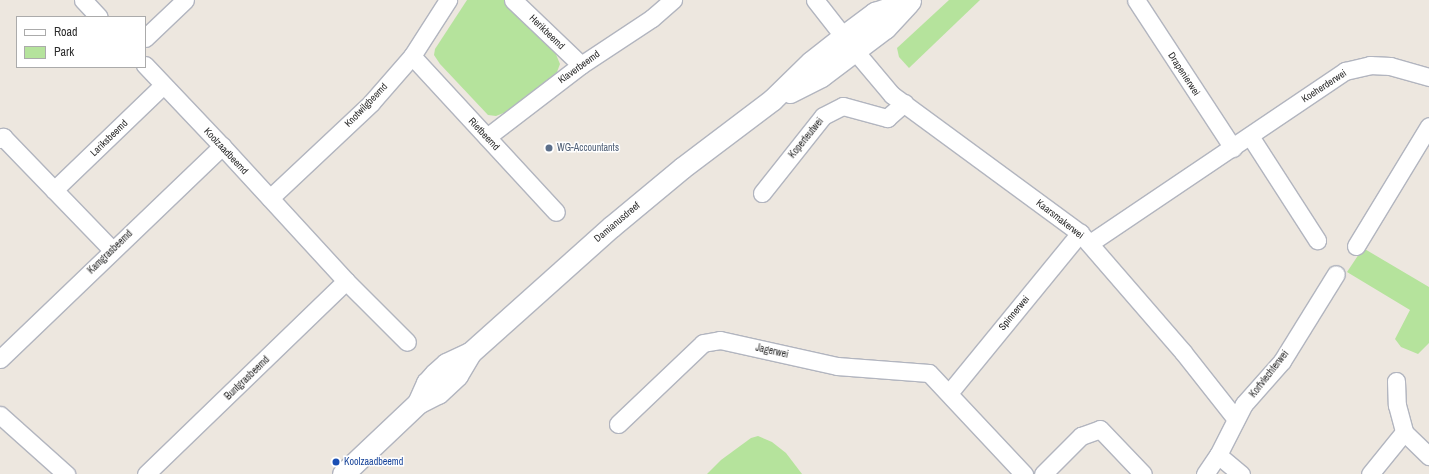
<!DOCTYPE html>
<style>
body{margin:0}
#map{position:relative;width:1429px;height:474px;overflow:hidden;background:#ede7df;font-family:"Archivo Narrow",sans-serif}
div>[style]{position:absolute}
.green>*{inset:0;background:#b5e39c}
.roads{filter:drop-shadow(1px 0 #b2b5bf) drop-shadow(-1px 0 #b2b5bf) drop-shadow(0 1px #b2b5bf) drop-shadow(0 -1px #b2b5bf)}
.minor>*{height:17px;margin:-8.5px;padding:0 8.5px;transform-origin:8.5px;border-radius:8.5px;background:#fff}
.tertiary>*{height:21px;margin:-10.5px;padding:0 10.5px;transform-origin:10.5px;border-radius:10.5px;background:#fff}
.dots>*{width:11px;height:11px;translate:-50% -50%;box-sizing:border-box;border:2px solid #fff;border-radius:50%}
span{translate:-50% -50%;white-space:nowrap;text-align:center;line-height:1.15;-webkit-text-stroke:3px #fff;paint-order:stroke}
.street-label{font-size:10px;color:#2c2c2c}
.service-label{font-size:10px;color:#4e5e75}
.left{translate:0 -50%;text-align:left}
.transit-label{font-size:10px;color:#164399}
.legend{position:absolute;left:16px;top:16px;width:130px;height:52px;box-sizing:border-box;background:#fff;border:1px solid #ababab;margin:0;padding:5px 7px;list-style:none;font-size:12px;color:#2c2c2c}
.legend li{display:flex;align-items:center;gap:8px;height:20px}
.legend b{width:20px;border:1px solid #ababab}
</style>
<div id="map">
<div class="green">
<i style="clip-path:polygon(467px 0,506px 0,555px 52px,560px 64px,557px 72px,549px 79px,506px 112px,496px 116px,488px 115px,440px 64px,434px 55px,435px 49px)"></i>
<i style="clip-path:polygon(949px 0,980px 0,909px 68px,899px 57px,897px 48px)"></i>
<i style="clip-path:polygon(1363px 248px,1429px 287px,1429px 343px,1418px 354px,1401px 347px,1395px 339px,1410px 310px,1347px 272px)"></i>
<i style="clip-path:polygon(758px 436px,772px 442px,786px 453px,802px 474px,707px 474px,721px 460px,751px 438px)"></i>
</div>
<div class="roads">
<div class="minor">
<i style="left:83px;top:0;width:23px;rotate:47deg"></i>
<i style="left:513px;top:0;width:94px;rotate:43.7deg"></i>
<i style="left:815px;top:0;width:65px;rotate:51.9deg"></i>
<i style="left:855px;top:51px;width:57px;rotate:49.9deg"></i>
<i style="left:892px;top:95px;width:233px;rotate:36.3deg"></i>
<i style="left:1080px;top:233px;width:157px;rotate:49.1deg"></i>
<i style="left:1183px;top:352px;width:85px;rotate:51.7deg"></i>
<i style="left:1136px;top:0;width:177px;rotate:56.8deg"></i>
<i style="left:145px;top:38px;width:55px;rotate:-43.5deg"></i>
<i style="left:412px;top:56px;width:212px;rotate:47.3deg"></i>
<i style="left:145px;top:65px;width:112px;rotate:46.5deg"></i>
<i style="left:222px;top:146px;width:183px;rotate:47.4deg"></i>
<i style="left:346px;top:281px;width:86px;rotate:45deg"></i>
<i style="left:1250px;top:136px;width:124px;rotate:57.2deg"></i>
<i style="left:487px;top:137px;width:118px;rotate:-37.5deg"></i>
<i style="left:581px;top:65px;width:85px;rotate:-33.5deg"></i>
<i style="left:652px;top:18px;width:28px;rotate:-41deg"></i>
<i style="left:0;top:139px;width:4px;rotate:-34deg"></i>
<i style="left:3px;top:137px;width:157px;rotate:46deg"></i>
<i style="left:54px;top:190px;width:151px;rotate:-43.9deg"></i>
<i style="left:762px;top:193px;width:98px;rotate:-51.6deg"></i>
<i style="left:823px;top:116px;width:22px;rotate:-27deg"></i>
<i style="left:843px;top:106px;width:46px;rotate:15.3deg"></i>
<i style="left:887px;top:118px;width:23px;rotate:-41deg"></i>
<i style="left:270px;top:198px;width:139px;rotate:-43.2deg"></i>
<i style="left:371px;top:103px;width:62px;rotate:-48.9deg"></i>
<i style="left:412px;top:56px;width:67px;rotate:-57.3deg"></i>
<i style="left:1090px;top:243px;width:308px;rotate:-34deg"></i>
<i style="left:1345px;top:71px;width:26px;rotate:-13deg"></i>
<i style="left:1370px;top:65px;width:20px;rotate:3deg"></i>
<i style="left:1390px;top:66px;width:41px;rotate:15.8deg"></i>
<i style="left:1356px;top:246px;width:140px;rotate:-58.7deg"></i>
<i style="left:0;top:359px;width:308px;rotate:-43.8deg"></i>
<i style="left:1396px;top:381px;width:24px;rotate:88deg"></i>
<i style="left:1397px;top:405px;width:28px;rotate:75deg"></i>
<i style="left:1404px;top:432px;width:35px;rotate:44deg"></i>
<i style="left:949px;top:393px;width:207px;rotate:-50.7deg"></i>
<i style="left:0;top:415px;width:89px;rotate:41.8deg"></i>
<i style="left:618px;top:424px;width:117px;rotate:-43.6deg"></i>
<i style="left:703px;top:343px;width:17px;rotate:-10deg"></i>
<i style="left:720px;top:340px;width:120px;rotate:12.5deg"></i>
<i style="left:837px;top:366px;width:92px;rotate:4.4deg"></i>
<i style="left:929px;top:373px;width:139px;rotate:46.8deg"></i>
<i style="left:1218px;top:455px;width:30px;rotate:40deg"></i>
<i style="left:146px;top:474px;width:278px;rotate:-44deg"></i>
<i style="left:1043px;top:474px;width:54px;rotate:-45deg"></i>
<i style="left:1081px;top:436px;width:20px;rotate:-20deg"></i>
<i style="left:1100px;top:429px;width:62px;rotate:46.3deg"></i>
<i style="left:1205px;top:474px;width:23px;rotate:-56deg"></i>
<i style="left:1218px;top:455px;width:57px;rotate:-63deg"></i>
<i style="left:1244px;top:404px;width:57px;rotate:-48.5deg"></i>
<i style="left:1282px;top:361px;width:102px;rotate:-58.2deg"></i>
<i style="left:1370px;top:474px;width:54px;rotate:-51deg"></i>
</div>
<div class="tertiary">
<i style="left:790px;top:92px;width:35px;rotate:-27deg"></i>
<i style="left:821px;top:76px;width:80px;rotate:-36.9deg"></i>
<i style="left:885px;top:28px;width:34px;rotate:-47deg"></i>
<i style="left:418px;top:403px;width:22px;rotate:-66deg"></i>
<i style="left:427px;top:383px;width:12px;rotate:-48deg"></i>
<i style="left:435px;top:374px;width:15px;rotate:-42deg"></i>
<i style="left:446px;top:364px;width:26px;rotate:-25deg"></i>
<i style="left:343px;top:474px;width:103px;rotate:-43.4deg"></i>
<i style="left:418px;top:403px;width:22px;rotate:-27deg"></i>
<i style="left:438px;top:393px;width:26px;rotate:-43deg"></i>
<i style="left:457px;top:375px;width:26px;rotate:-59deg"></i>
<i style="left:470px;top:353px;width:189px;rotate:-41.8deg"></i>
<i style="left:611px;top:227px;width:92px;rotate:-39.7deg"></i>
<i style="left:682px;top:168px;width:113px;rotate:-37.1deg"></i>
<i style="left:772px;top:100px;width:54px;rotate:-44.3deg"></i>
<i style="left:811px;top:62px;width:42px;rotate:-38.2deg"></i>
<i style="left:844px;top:36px;width:39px;rotate:-37deg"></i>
<i style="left:875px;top:13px;width:37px;rotate:-19deg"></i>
</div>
</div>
<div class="dots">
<i style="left:549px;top:148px;background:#5c6f8a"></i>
<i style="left:336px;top:462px;background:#1a4fb4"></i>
</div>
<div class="street-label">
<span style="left:547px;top:32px;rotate:44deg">Herikbeemd</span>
<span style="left:579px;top:67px;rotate:-36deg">Klaverbeemd</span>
<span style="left:1184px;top:74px;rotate:57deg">Drapenierwei</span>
<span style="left:1324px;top:86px;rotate:-33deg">Koeherderwei</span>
<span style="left:366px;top:105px;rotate:-46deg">Knotwilgbeemd</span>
<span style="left:484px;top:134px;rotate:47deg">Rietbeemd</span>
<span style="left:109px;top:138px;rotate:-44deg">Lariksbeemd</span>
<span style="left:806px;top:138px;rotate:-51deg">Koperteutwei</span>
<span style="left:226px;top:151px;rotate:47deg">Koolzaadbeemd</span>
<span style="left:1060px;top:219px;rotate:38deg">Kaarsmakerwei</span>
<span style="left:617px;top:222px;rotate:-40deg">Damianusdreef</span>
<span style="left:110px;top:252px;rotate:-44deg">Kamgrasbeemd</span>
<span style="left:1014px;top:313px;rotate:-50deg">Spinnerwei</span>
<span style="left:772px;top:351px;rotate:13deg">Jagerwei</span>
<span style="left:1269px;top:374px;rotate:-52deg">Korfvlechterwei</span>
<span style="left:247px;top:378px;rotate:-44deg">Buntgrasbeemd</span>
</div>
<div class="service-label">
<span class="left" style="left:557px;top:148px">WG-Accountants</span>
</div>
<div class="transit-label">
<span class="left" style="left:344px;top:462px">Koolzaadbeemd</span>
</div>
<ul class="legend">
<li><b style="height:5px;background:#fff"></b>Road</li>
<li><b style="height:11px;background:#b5e39c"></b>Park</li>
</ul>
</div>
